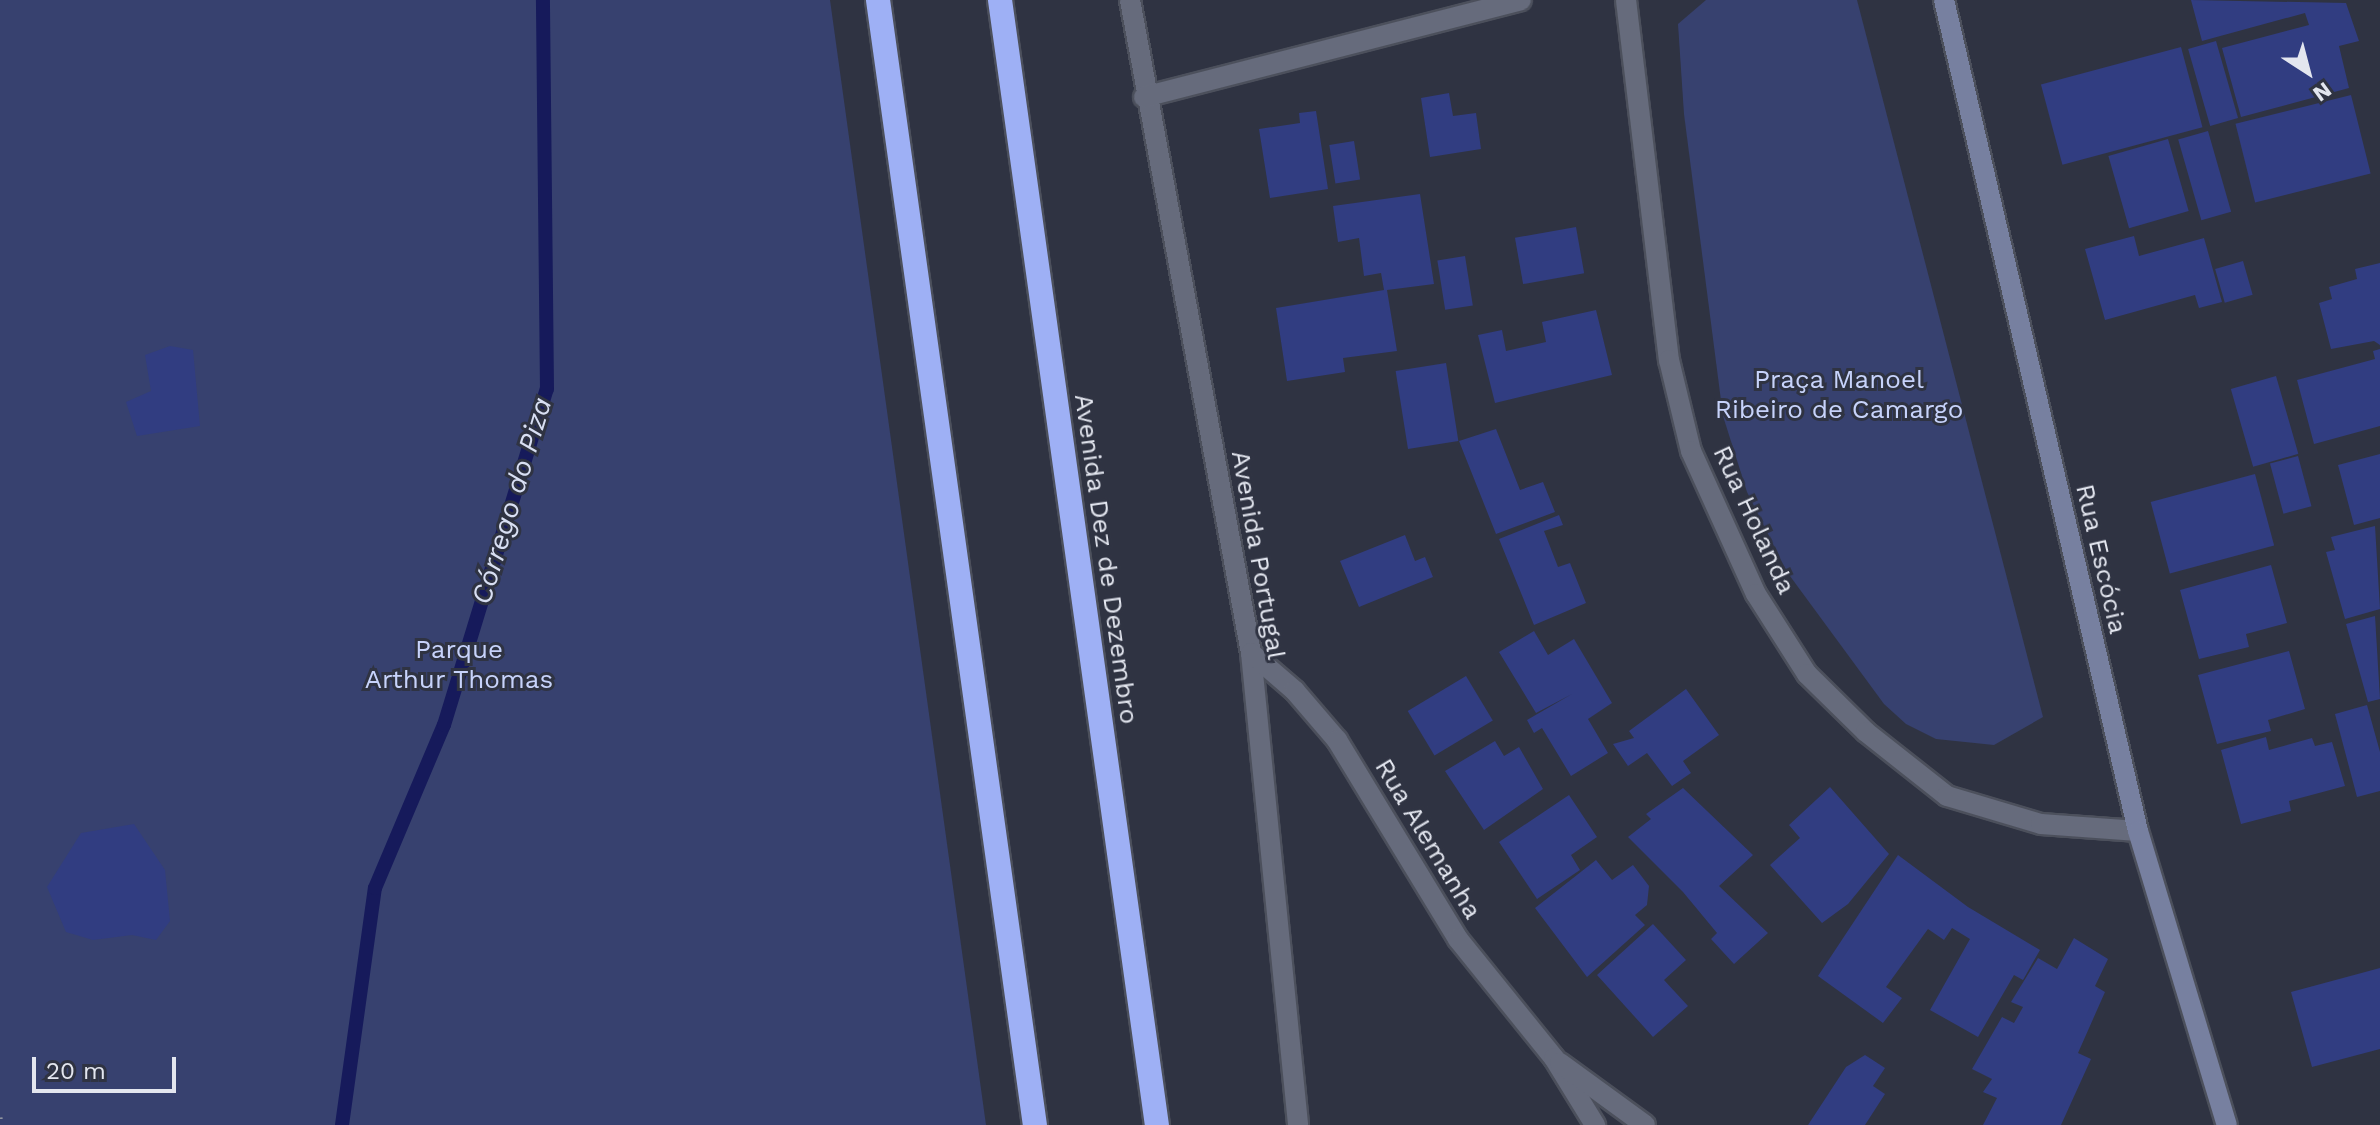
<!DOCTYPE html>
<meta charset="utf-8">
<style>
body{margin:0}
#map{position:relative;width:2380px;height:1125px;overflow:hidden;background:#2f3342;font-family:"Work Sans",sans-serif}
div>[style]{position:absolute}
.green>*{inset:0;background:#37416f}
.stream>*{height:14px;margin:-7px;padding:0 7px;transform-origin:7px;border-radius:7px;background:#161a5b}
.building>*{inset:0;background:#313d81;transform-origin:0 0}
.path>*{height:5px;margin-top:-2.5px;transform-origin:0;background:repeating-linear-gradient(90deg,#8f939f 0 2px,transparent 0 8px)}
.roads{filter:drop-shadow(2px 0 #4c505c) drop-shadow(-2px 0 #4c505c) drop-shadow(0 2px #4c505c) drop-shadow(0 -2px #4c505c)}
.street>*{height:20px;margin:-10px;padding:0 10px;transform-origin:10px;border-radius:10px;background:#666b7c}
.secondary>*{height:20px;margin:-10px;padding:0 10px;transform-origin:10px;border-radius:10px;background:#7780a0}
.highway>*{height:24px;margin:-12px;padding:0 12px;transform-origin:12px;border-radius:12px;background:#9eb0f5}
span{translate:-50% -50%;white-space:nowrap;text-align:center;line-height:1.15;-webkit-text-stroke:6px #2f3342;paint-order:stroke}
.park-label{font-size:26px;color:#c7d3fb}
.street-label{font-size:26px;color:#e3e6ef}
.water-label{font-size:28px;color:#d8dff3;font-style:italic}
.north{position:absolute;left:2268px;top:32px;width:80px;height:80px;-webkit-text-stroke:6px #2f3342;paint-order:stroke;rotate:144deg;font-size:22px;font-weight:700;line-height:32px;text-align:center;color:#e3e6ef}
.north::after{content:'';display:block;margin:auto;width:28px;height:36px;background:#e3e6ef;clip-path:polygon(50% 0,100% 100%,50% 72%,0 100%)}
.scale{position:absolute;left:32px;top:1057px;width:144px;height:36px;box-sizing:border-box;border:4px solid #e3e6ef;border-top:0;padding-left:10px;font-size:24px;line-height:28px;white-space:nowrap;color:#e3e6ef;-webkit-text-stroke:6px #2f3342;paint-order:stroke}
</style>
<div id="map">
<div class="green">
<i style="clip-path:polygon(0 0,830px 0,986px 1125px,0 1125px)"></i>
<i style="clip-path:polygon(1706px 0,1857px 0,2043px 717px,1994px 745px,1936px 739px,1906px 724px,1884px 704px,1787px 572px,1747px 492px,1723px 416px,1684px 114px,1678px 24px)"></i>
</div>
<div class="stream">
<i style="left:342px;top:1125px;width:239px;rotate:-82.1deg"></i>
<i style="left:375px;top:888px;width:177px;rotate:-67.1deg"></i>
<i style="left:444px;top:725px;width:351px;rotate:-73deg"></i>
<i style="left:547px;top:389px;width:389px;rotate:-90.6deg"></i>
</div>
<div class="building">
<i style="clip-path:polygon(2191px 0,2346px 3px,2359px 41px,2339px 46px,2349px 88px,2241px 117px,2222px 48px,2309px 25px,2305px 13px,2202px 41px)"></i>
<i style="left:2216px;top:41px;width:80px;height:29px;rotate:74deg"></i>
<i style="left:2181px;top:47px;width:83px;height:145px;rotate:75deg"></i>
<i style="clip-path:polygon(1449px 93px,1453px 116px,1476px 113px,1481px 149px,1430px 157px,1421px 98px)"></i>
<i style="left:2351px;top:95px;width:81px;height:119px;rotate:76deg"></i>
<i style="clip-path:polygon(1316px 111px,1328px 189px,1270px 198px,1259px 129px,1300px 123px,1299px 113px)"></i>
<i style="left:2208px;top:131px;width:84px;height:31px;rotate:74deg"></i>
<i style="left:2168px;top:139px;width:75px;height:62px;rotate:74deg"></i>
<i style="left:1354px;top:141px;width:39px;height:25px;rotate:81deg"></i>
<i style="clip-path:polygon(1420px 194px,1434px 284px,1387px 290px,1397px 351px,1343px 358px,1345px 372px,1287px 381px,1276px 308px,1384px 290px,1381px 273px,1364px 276px,1359px 238px,1338px 242px,1333px 206px)"></i>
<i style="left:1576px;top:227px;width:47px;height:62px;rotate:80deg"></i>
<i style="clip-path:polygon(2134px 236px,2139px 256px,2204px 238px,2222px 302px,2199px 308px,2195px 295px,2105px 320px,2085px 249px)"></i>
<i style="left:1465px;top:256px;width:50px;height:28px;rotate:81deg"></i>
<i style="left:2243px;top:261px;width:35px;height:29px;rotate:74deg"></i>
<i style="clip-path:polygon(2380px 263px,2380px 345px,2374px 341px,2331px 349px,2319px 303px,2332px 299px,2329px 287px,2357px 279px,2355px 269px)"></i>
<i style="clip-path:polygon(1596px 310px,1612px 375px,1495px 403px,1478px 335px,1502px 330px,1506px 351px,1546px 342px,1542px 322px)"></i>
<i style="clip-path:polygon(170px 346px,193px 350px,200px 426px,137px 436px,126px 402px,151px 391px,145px 355px)"></i>
<i style="clip-path:polygon(2380px 349px,2380px 426px,2314px 444px,2297px 380px,2375px 359px,2373px 351px)"></i>
<i style="left:1446px;top:363px;width:79px;height:51px;rotate:81deg"></i>
<i style="left:2276px;top:376px;width:81px;height:47px;rotate:74deg"></i>
<i style="clip-path:polygon(1496px 429px,1520px 490px,1543px 482px,1555px 512px,1496px 534px,1459px 441px)"></i>
<i style="clip-path:polygon(2380px 454px,2380px 518px,2354px 525px,2338px 465px)"></i>
<i style="left:2298px;top:456px;width:52px;height:29px;rotate:75deg"></i>
<i style="left:2255px;top:474px;width:74px;height:108px;rotate:75deg"></i>
<i style="clip-path:polygon(1559px 515px,1563px 525px,1544px 531px,1558px 567px,1570px 563px,1586px 603px,1534px 625px,1499px 539px)"></i>
<i style="clip-path:polygon(2375px 526px,2380px 609px,2345px 619px,2326px 552px,2335px 550px,2331px 537px)"></i>
<i style="clip-path:polygon(1405px 535px,1415px 561px,1425px 557px,1433px 577px,1359px 607px,1340px 561px)"></i>
<i style="clip-path:polygon(2271px 565px,2287px 623px,2246px 634px,2249px 647px,2199px 659px,2180px 590px)"></i>
<i style="clip-path:polygon(2375px 616px,2380px 699px,2368px 702px,2346px 624px)"></i>
<i style="clip-path:polygon(1534px 631px,1548px 655px,1574px 639px,1612px 703px,1588px 719px,1608px 753px,1571px 776px,1542px 728px,1534px 733px,1527px 720px,1572px 694px,1536px 713px,1499px 652px)"></i>
<i style="clip-path:polygon(2289px 651px,2305px 709px,2268px 720px,2271px 731px,2217px 744px,2198px 675px)"></i>
<i style="left:1466px;top:676px;width:52px;height:68px;rotate:59deg"></i>
<i style="clip-path:polygon(1686px 689px,1719px 735px,1683px 761px,1691px 773px,1672px 786px,1647px 753px,1628px 766px,1613px 744px,1634px 738px,1629px 731px)"></i>
<i style="clip-path:polygon(2367px 705px,2380px 752px,2380px 791px,2357px 797px,2335px 714px)"></i>
<i style="clip-path:polygon(2266px 737px,2269px 750px,2312px 738px,2315px 746px,2332px 742px,2345px 786px,2289px 801px,2291px 811px,2241px 824px,2221px 750px)"></i>
<i style="clip-path:polygon(1495px 741px,1504px 756px,1519px 747px,1543px 789px,1484px 830px,1445px 771px)"></i>
<i style="clip-path:polygon(1830px 787px,1889px 854px,1848px 904px,1822px 923px,1770px 865px,1800px 838px,1789px 825px)"></i>
<i style="clip-path:polygon(1683px 788px,1753px 855px,1719px 886px,1768px 933px,1734px 964px,1711px 939px,1717px 933px,1683px 892px,1628px 837px,1651px 819px,1646px 814px)"></i>
<i style="clip-path:polygon(1569px 795px,1597px 837px,1571px 855px,1580px 870px,1537px 899px,1499px 842px)"></i>
<i style="clip-path:polygon(134px 824px,165px 870px,170px 921px,156px 940px,132px 935px,93px 940px,66px 932px,47px 887px,81px 833px)"></i>
<i style="clip-path:polygon(1898px 855px,1968px 907px,2040px 950px,2023px 980px,2014px 975px,1978px 1037px,1930px 1010px,1970px 939px,1952px 928px,1944px 940px,1928px 929px,1886px 987px,1902px 998px,1883px 1023px,1818px 976px)"></i>
<i style="clip-path:polygon(1596px 860px,1612px 880px,1633px 865px,1649px 886px,1647px 905px,1635px 915px,1645px 925px,1587px 977px,1535px 908px)"></i>
<i style="clip-path:polygon(1653px 924px,1686px 960px,1664px 980px,1688px 1006px,1653px 1037px,1597px 975px)"></i>
<i style="clip-path:polygon(2074px 938px,2108px 959px,2095px 986px,2105px 992px,2078px 1053px,2091px 1059px,2061px 1125px,1983px 1125px,1997px 1098px,1983px 1092px,1992px 1079px,1972px 1069px,2002px 1017px,2014px 1023px,2023px 1007px,2011px 1002px,2038px 958px,2057px 969px)"></i>
<i style="clip-path:polygon(2380px 968px,2380px 1049px,2312px 1067px,2291px 992px)"></i>
<i style="clip-path:polygon(1865px 1055px,1885px 1068px,1873px 1086px,1885px 1094px,1865px 1125px,1808px 1125px,1846px 1067px)"></i>
</div>
<div class="path">
<i style="left:0;top:1117px;width:8px;rotate:83deg"></i>
</div>
<div class="roads">
<div class="street">
<i style="left:1130px;top:0;width:664px;rotate:79.5deg"></i>
<i style="left:1251px;top:653px;width:474px;rotate:84.3deg"></i>
<i style="left:1626px;top:0;width:363px;rotate:83.2deg"></i>
<i style="left:1669px;top:360px;width:94px;rotate:76.4deg"></i>
<i style="left:1691px;top:451px;width:157px;rotate:65.6deg"></i>
<i style="left:1756px;top:594px;width:95px;rotate:57.5deg"></i>
<i style="left:1807px;top:674px;width:83px;rotate:44.5deg"></i>
<i style="left:1866px;top:732px;width:103px;rotate:38.3deg"></i>
<i style="left:1947px;top:796px;width:98px;rotate:16.6deg"></i>
<i style="left:2041px;top:824px;width:97px;rotate:4.1deg"></i>
<i style="left:1144px;top:97px;width:389px;rotate:-14.4deg"></i>
<i style="left:1251px;top:653px;width:58px;rotate:40.8deg"></i>
<i style="left:1295px;top:691px;width:65px;rotate:49.4deg"></i>
<i style="left:1337px;top:740px;width:233px;rotate:58.7deg"></i>
<i style="left:1458px;top:939px;width:153px;rotate:51.1deg"></i>
<i style="left:1554px;top:1058px;width:79px;rotate:58.5deg"></i>
<i style="left:1560px;top:1063px;width:105px;rotate:36.1deg"></i>
</div>
<div class="secondary">
<i style="left:1944px;top:0;width:853px;rotate:76.86deg"></i>
<i style="left:2138px;top:831px;width:307px;rotate:73.2deg"></i>
</div>
<div class="highway">
<i style="left:878px;top:0;width:1136px;rotate:82.06deg"></i>
<i style="left:1000px;top:0;width:1136px;rotate:82.06deg"></i>
</div>
</div>
<div class="park-label">
<span style="left:1839px;top:395px">Praça Manoel<br>Ribeiro de Camargo</span>
<span style="left:459px;top:665px">Parque<br>Arthur Thomas</span>
</div>
<div class="street-label">
<span style="left:1754px;top:520px;rotate:65deg">Rua Holanda</span>
<span style="left:1258px;top:555px;rotate:80deg">Avenida Portugal</span>
<span style="left:1106px;top:559px;rotate:82deg">Avenida Dez de Dezembro</span>
<span style="left:2101px;top:559px;rotate:77deg">Rua Escócia</span>
<span style="left:1428px;top:839px;rotate:59deg">Rua Alemanha</span>
</div>
<div class="water-label">
<span style="left:512px;top:501px;rotate:-73deg">Córrego do Piza</span>
</div>
<div class="north">N</div>
<div class="scale">20 m</div>
</div>
